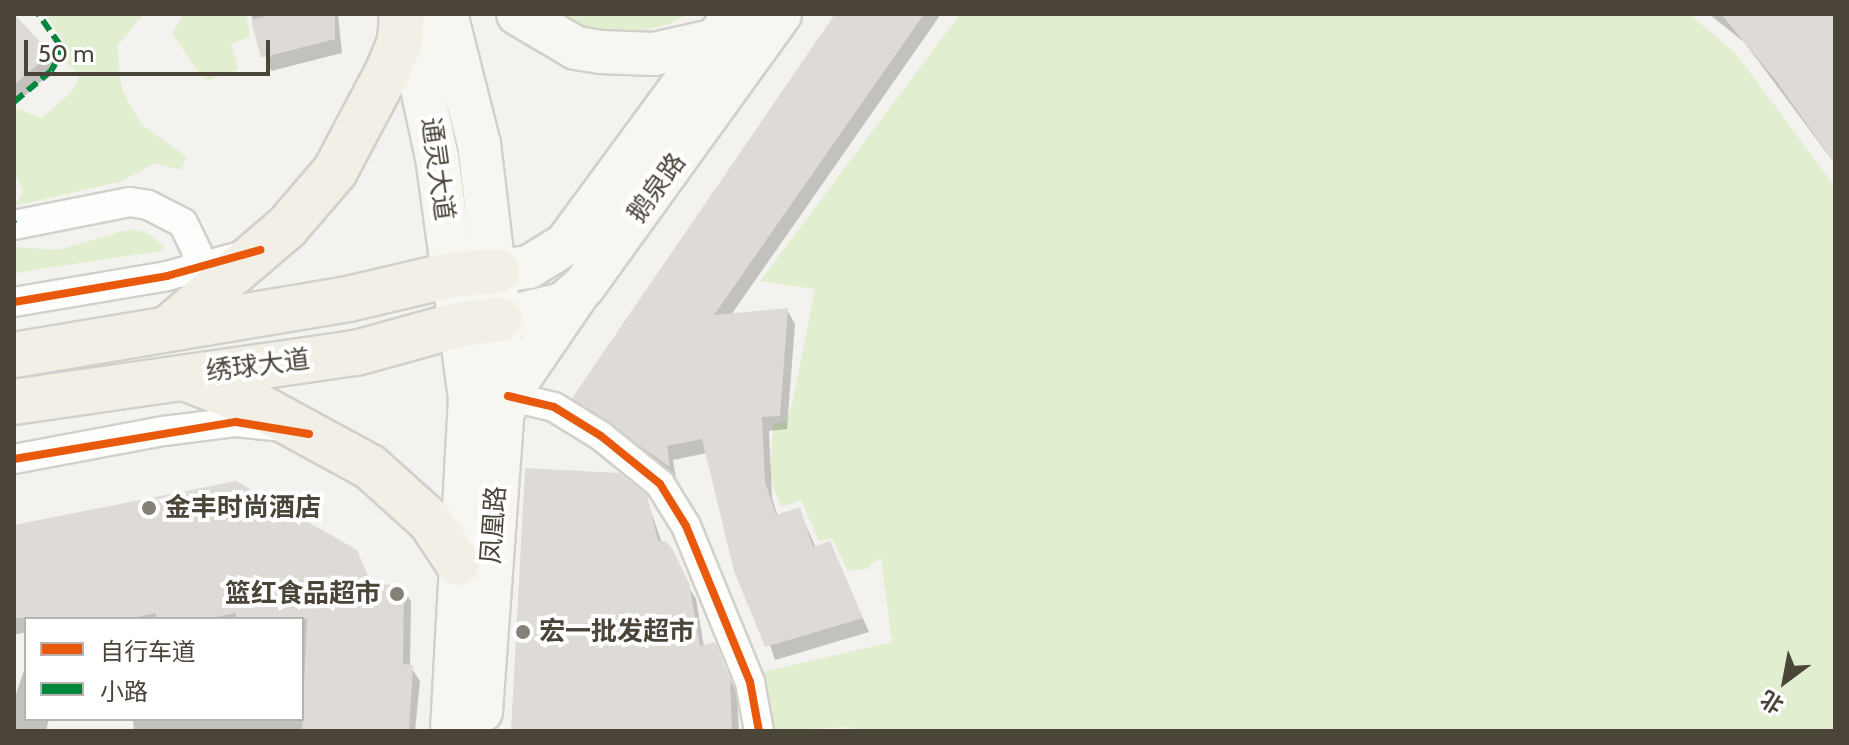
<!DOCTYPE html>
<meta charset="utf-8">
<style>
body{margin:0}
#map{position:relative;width:1849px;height:745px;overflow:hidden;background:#f4f2ee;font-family:Cabin,"Noto Sans SC",sans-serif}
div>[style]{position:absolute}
.green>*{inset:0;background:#e1eecf}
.shadow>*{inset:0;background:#0003}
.building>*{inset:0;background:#dedbd6}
.roads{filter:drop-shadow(2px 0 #d2d0cb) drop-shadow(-2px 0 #d2d0cb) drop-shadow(0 2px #d2d0cb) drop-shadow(0 -2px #d2d0cb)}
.street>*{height:28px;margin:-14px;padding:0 14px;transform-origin:14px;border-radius:14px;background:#fdfdfc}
.secondary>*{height:42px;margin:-21px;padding:0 21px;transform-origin:21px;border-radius:21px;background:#f7f6f1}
.primary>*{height:44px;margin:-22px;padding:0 22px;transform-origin:22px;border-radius:22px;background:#f2efe6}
.quiet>*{height:6px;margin-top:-3px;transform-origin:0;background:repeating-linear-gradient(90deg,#00873e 0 12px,transparent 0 18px)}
.cycleway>*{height:8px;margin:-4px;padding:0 4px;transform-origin:4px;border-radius:4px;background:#e8590c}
.dots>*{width:22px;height:22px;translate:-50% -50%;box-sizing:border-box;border:4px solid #fff;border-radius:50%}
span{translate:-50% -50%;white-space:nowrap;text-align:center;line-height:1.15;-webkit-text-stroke:8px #fff;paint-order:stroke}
.street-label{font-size:26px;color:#4b4439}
.poi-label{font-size:26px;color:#4b4439;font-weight:700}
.left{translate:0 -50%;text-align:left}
.right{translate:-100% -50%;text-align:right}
.frame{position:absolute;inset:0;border:16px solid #4b4439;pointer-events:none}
.legend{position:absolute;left:24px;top:617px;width:280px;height:104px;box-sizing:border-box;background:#fff;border:2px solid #b7b4b0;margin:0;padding:10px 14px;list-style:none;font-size:24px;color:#4b4439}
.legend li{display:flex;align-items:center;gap:16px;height:40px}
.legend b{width:40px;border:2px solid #b7b4b0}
.north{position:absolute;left:1745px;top:641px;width:80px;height:80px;-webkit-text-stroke:6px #fff;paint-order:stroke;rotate:212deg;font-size:22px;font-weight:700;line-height:32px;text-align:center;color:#4b4439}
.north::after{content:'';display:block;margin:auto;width:28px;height:36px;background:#4b4439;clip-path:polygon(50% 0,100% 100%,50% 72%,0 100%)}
.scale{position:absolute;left:24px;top:40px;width:246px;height:36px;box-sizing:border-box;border:4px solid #4b4439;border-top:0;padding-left:10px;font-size:24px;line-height:28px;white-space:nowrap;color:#4b4439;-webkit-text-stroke:6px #fff;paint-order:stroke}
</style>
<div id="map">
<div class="green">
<i style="clip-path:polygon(45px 14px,144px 14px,117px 46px,122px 90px,142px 125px,187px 157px,181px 170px,154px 163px,123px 181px,14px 206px,23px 192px,14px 171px,14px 114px,17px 109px,42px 118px,72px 91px,80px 75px,66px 63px,64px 42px)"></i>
<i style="clip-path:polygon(184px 14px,246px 14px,250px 37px,231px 44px,238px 69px,207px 81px,200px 75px,172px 33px)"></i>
<i style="clip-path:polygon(550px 14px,688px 14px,670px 24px,628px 34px,573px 27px)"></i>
<i style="clip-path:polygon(960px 14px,1690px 14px,1738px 56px,1835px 187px,1835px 731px,854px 731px,851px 727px,773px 731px,759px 673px,892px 642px,881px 558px,865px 569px,848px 571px,832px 538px,819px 541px,801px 500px,781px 507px,770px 478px,773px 425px,787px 420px,792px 405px,815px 289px,760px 281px)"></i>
<i style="clip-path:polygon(130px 229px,147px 233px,164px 246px,161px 251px,14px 273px,14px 247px,58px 250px)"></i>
</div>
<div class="shadow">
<i style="clip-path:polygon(14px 14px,57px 68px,14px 105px)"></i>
<i style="clip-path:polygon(251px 14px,338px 14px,342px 53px,271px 71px)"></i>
<i style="clip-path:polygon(838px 14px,941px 14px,731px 315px,787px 310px,795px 324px,787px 429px,769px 431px,772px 498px,778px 517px,799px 509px,816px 548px,829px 543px,869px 632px,775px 660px,707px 453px,673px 460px,676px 478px,582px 412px,574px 398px)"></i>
<i style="clip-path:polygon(1709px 14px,1835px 18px,1835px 164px,1744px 42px)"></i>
<i style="clip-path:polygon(646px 497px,662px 543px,696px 599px,704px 647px,714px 644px,737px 694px,739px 731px,512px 731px)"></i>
<i style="clip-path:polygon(14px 526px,355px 551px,372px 585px,403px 587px,411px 602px,410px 666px,420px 681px,415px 731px,134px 731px,133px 719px,302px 719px,302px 619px,26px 619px,26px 632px,14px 635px)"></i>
<i style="clip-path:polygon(26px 664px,26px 719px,49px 719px,46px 731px,14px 731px,14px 700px)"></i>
</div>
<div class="building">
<i style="clip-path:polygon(14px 14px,51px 53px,14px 85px)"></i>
<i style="clip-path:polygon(272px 14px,335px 14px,335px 39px,261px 58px,251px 20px)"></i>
<i style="clip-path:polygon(835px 14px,924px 14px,714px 315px,788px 308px,780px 416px,762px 417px,765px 482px,776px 515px,800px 507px,813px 547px,830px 541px,863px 618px,765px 647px,734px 571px,702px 439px,667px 446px,670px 467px,572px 398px)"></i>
<i style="clip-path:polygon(1721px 14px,1835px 14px,1835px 164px,1777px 82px)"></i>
<i style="clip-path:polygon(525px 468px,619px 473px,647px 495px,658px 541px,666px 541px,673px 550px,689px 583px,700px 646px,715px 642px,730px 679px,732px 731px,511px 731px)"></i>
<i style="clip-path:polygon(236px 481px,357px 550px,371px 583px,404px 586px,403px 664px,413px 665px,409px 731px,302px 731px,307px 619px,236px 619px,236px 613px,205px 619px,157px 619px,156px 613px,127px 619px,14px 618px,14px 525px)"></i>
</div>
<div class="roads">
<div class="street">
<i style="left:14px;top:225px;width:118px;rotate:-11.2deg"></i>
<i style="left:130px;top:202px;width:18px;rotate:9deg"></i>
<i style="left:148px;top:205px;width:39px;rotate:27deg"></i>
<i style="left:183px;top:223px;width:32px;rotate:64deg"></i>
<i style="left:197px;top:252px;width:17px;rotate:97deg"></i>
<i style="left:14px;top:302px;width:155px;rotate:-9.6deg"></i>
<i style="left:167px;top:276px;width:80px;rotate:-15.3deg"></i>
<i style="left:508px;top:396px;width:47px;rotate:13.4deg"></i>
<i style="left:554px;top:407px;width:55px;rotate:31.7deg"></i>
<i style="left:601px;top:436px;width:76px;rotate:39.1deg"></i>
<i style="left:660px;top:484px;width:49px;rotate:58.2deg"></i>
<i style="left:686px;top:526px;width:169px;rotate:67.7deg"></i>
<i style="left:750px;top:682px;width:50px;rotate:79.6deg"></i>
<i style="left:14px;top:459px;width:153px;rotate:-10.6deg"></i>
<i style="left:164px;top:431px;width:73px;rotate:-7.1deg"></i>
<i style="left:236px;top:422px;width:38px;rotate:6deg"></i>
</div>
<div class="secondary">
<i style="left:406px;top:14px;width:146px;rotate:77.8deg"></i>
<i style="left:437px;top:157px;width:243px;rotate:82.2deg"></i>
<i style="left:470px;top:398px;width:333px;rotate:93.1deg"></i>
<i style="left:446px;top:14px;width:134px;rotate:75.8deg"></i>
<i style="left:479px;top:144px;width:176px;rotate:83.2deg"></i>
<i style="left:500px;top:319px;width:100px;rotate:88.9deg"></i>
<i style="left:502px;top:419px;width:293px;rotate:94.1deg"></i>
<i style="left:518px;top:14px;width:67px;rotate:30.4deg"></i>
<i style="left:576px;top:48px;width:24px;rotate:9deg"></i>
<i style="left:600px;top:52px;width:54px;rotate:2.1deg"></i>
<i style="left:654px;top:54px;width:64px;rotate:-12.7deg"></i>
<i style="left:497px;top:271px;width:32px;rotate:-7deg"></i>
<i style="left:529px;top:267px;width:44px;rotate:-31.9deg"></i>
<i style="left:566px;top:244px;width:285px;rotate:-53.7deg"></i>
<i style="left:500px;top:319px;width:65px;rotate:-13.4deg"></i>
<i style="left:563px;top:304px;width:28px;rotate:-41deg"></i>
<i style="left:584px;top:286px;width:335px;rotate:-54.2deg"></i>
<i style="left:504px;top:410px;width:34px;rotate:-64deg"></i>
<i style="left:519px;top:379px;width:103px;rotate:-55.7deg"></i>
</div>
<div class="primary">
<i style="left:170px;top:327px;width:154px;rotate:-40.5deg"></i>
<i style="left:287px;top:227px;width:74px;rotate:-49.4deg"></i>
<i style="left:335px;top:171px;width:113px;rotate:-62.1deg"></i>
<i style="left:388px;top:71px;width:31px;rotate:-68deg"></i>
<i style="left:400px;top:42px;width:28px;rotate:-86deg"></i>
<i style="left:14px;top:355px;width:339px;rotate:-9.5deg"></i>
<i style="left:348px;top:299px;width:105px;rotate:-13.2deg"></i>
<i style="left:450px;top:275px;width:47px;rotate:-4.9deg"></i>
<i style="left:184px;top:378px;width:81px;rotate:20.9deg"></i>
<i style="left:260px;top:407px;width:125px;rotate:28.6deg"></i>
<i style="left:370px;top:467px;width:81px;rotate:42deg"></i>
<i style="left:430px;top:521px;width:50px;rotate:56.3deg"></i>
<i style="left:14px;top:402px;width:345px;rotate:-8.2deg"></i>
<i style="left:356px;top:353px;width:105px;rotate:-15.5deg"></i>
<i style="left:457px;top:325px;width:43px;rotate:-7.9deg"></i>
</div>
</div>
<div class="quiet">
<i style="left:14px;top:102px;width:48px;rotate:-40deg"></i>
<i style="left:51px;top:71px;width:18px;rotate:-61deg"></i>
<i style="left:60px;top:55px;width:10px;rotate:-90deg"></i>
<i style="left:60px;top:45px;width:38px;rotate:-125deg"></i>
<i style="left:14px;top:223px;width:2px;rotate:27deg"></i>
</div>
<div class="cycleway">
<i style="left:14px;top:302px;width:155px;rotate:-9.6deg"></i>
<i style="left:167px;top:276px;width:97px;rotate:-15.6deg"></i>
<i style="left:508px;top:396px;width:47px;rotate:13.4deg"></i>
<i style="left:554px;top:407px;width:55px;rotate:31.7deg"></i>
<i style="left:601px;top:436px;width:76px;rotate:39.1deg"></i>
<i style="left:660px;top:484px;width:49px;rotate:58.2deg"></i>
<i style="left:686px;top:526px;width:169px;rotate:67.7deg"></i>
<i style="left:750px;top:682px;width:50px;rotate:79.6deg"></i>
<i style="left:14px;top:459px;width:225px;rotate:-9.5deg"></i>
<i style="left:236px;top:422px;width:74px;rotate:9.3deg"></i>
</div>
<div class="dots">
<i style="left:149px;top:508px;background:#868178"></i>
<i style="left:397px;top:594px;background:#868178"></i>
<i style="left:523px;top:632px;background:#868178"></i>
</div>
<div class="street-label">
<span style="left:437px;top:169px;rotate:82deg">通灵大道</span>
<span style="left:657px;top:188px;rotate:-54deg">鹅泉路</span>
<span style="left:258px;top:366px;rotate:-7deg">绣球大道</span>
<span style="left:494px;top:525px;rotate:-86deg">凤凰路</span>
</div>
<div class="poi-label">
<span class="left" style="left:165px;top:508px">金丰时尚酒店</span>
<span class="right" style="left:381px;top:594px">篮红食品超市</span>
<span class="left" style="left:539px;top:632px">宏一批发超市</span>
</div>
<div class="frame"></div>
<ul class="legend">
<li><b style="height:10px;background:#e8590c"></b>自行车道</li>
<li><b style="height:10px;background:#00873e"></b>小路</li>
</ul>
<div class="north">北</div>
<div class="scale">50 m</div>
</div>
